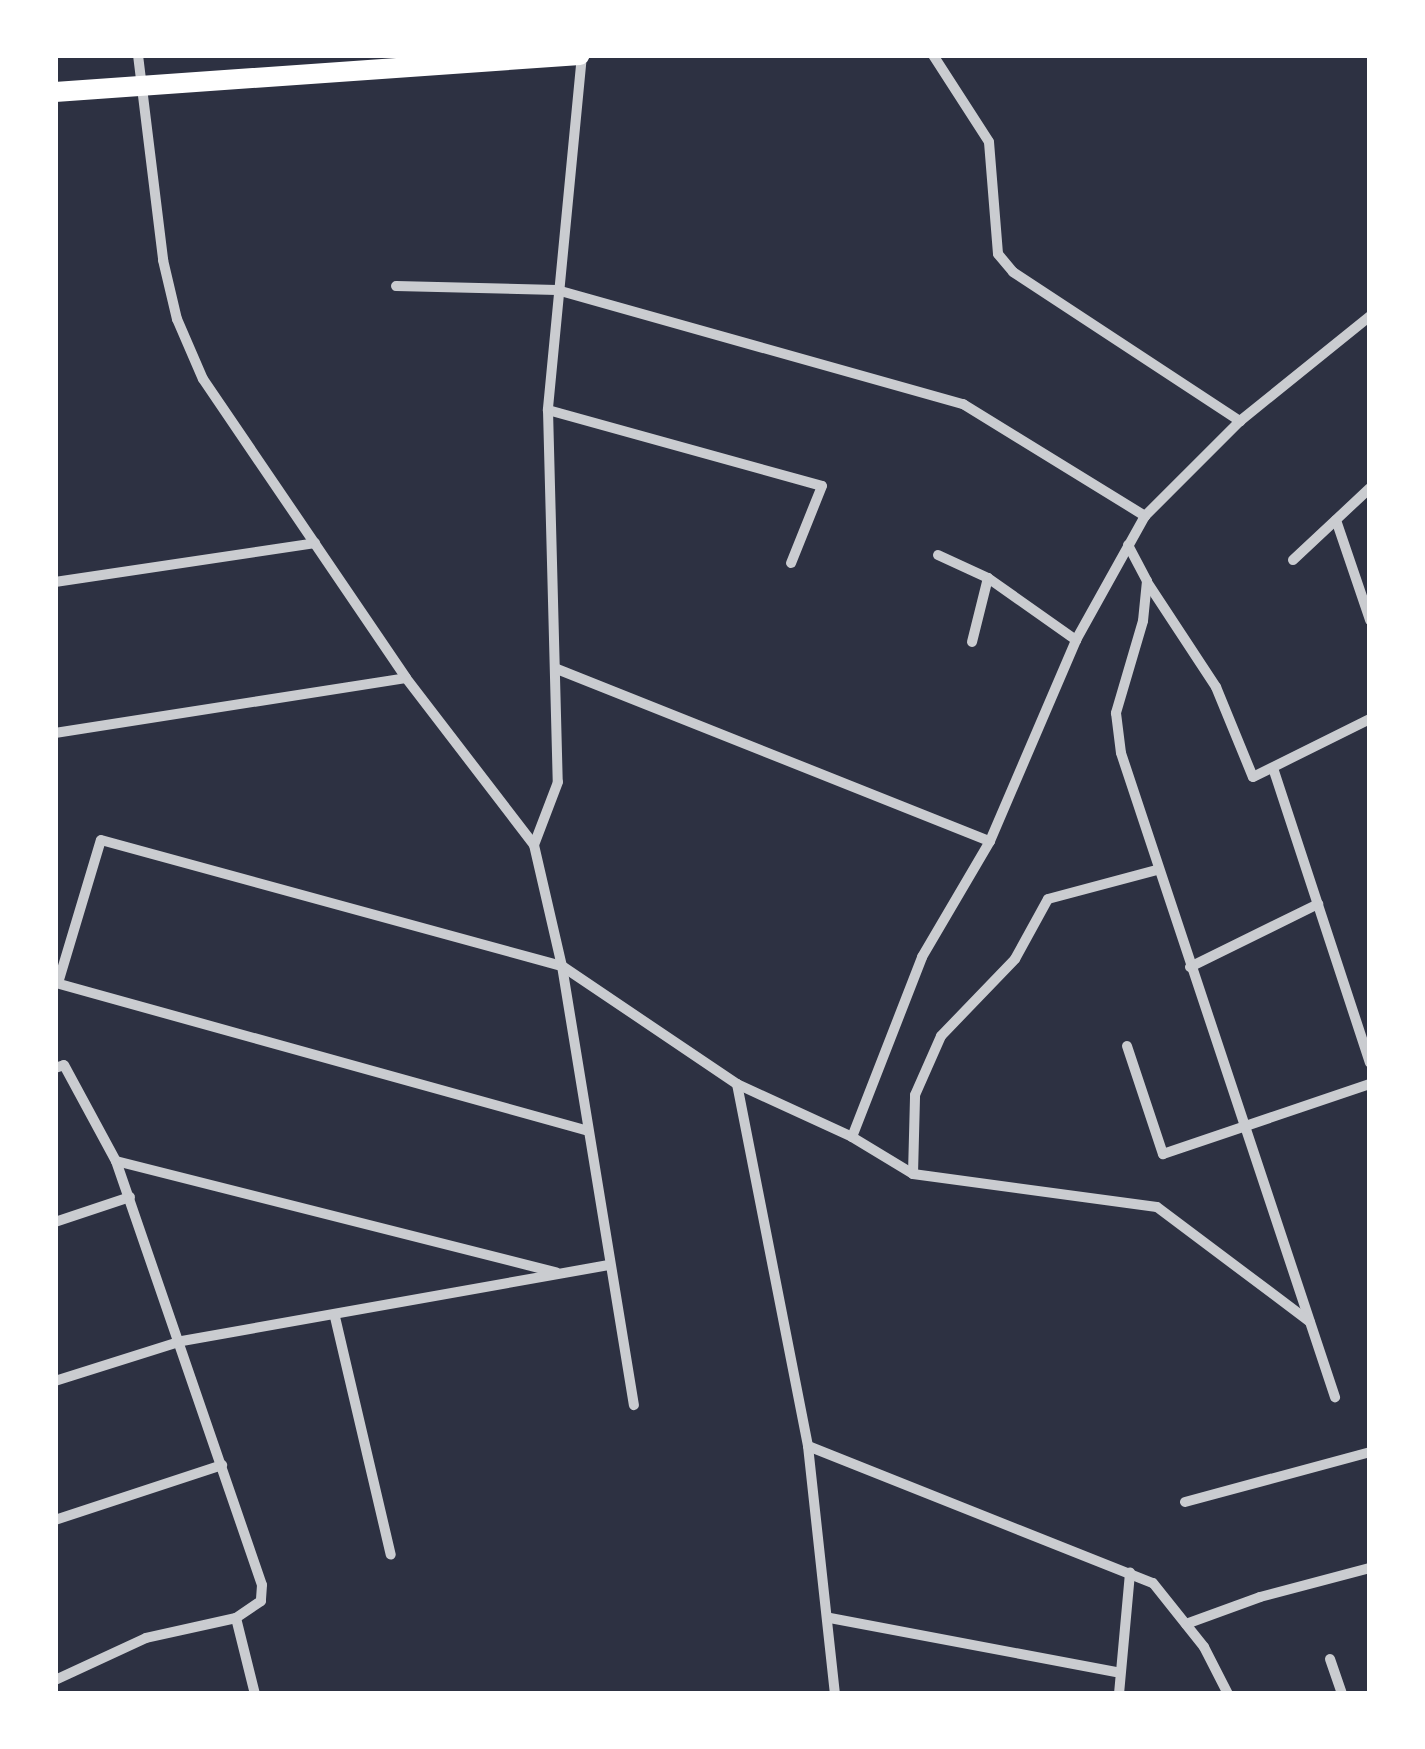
<!DOCTYPE html>
<style>
body{margin:0}
#map{position:relative;width:1425px;height:1749px;overflow:hidden;background:#2d3142;font-family:Arial,sans-serif}
div>[style]{position:absolute}
.minor>*{height:10px;margin:-5px;padding:0 5px;transform-origin:5px;border-radius:5px;background:#caccd0}
.secondary>*{height:20px;margin:-10px;padding:0 10px;transform-origin:10px;border-radius:10px;background:#fff}
span{translate:-50% -50%;white-space:nowrap;text-align:center;line-height:1.15;-webkit-text-stroke:10px #fff;paint-order:stroke}
.frame{position:absolute;inset:0;border:58px solid #fff;pointer-events:none}
</style>
<div id="map">
<div class="minor">
<i style="left:138px;top:55px;width:207px;rotate:83deg"></i>
<i style="left:163px;top:260px;width:61px;rotate:76.7deg"></i>
<i style="left:177px;top:319px;width:65px;rotate:66.6deg"></i>
<i style="left:203px;top:379px;width:361px;rotate:55.8deg"></i>
<i style="left:406px;top:678px;width:210px;rotate:52.5deg"></i>
<i style="left:582px;top:55px;width:357px;rotate:95.5deg"></i>
<i style="left:548px;top:410px;width:372px;rotate:88.5deg"></i>
<i style="left:558px;top:782px;width:67px;rotate:110.9deg"></i>
<i style="left:534px;top:845px;width:124px;rotate:77deg"></i>
<i style="left:562px;top:966px;width:445px;rotate:80.7deg"></i>
<i style="left:933px;top:55px;width:103px;rotate:57.2deg"></i>
<i style="left:989px;top:142px;width:112px;rotate:85.4deg"></i>
<i style="left:998px;top:254px;width:23px;rotate:50deg"></i>
<i style="left:1013px;top:272px;width:272px;rotate:33.3deg"></i>
<i style="left:396px;top:286px;width:161px;rotate:1.4deg"></i>
<i style="left:557px;top:290px;width:422px;rotate:15.7deg"></i>
<i style="left:963px;top:404px;width:214px;rotate:31.6deg"></i>
<i style="left:548px;top:410px;width:284px;rotate:15.5deg"></i>
<i style="left:822px;top:486px;width:83px;rotate:111.9deg"></i>
<i style="left:1336px;top:520px;width:106px;rotate:71.2deg"></i>
<i style="left:1128px;top:545px;width:41px;rotate:62.2deg"></i>
<i style="left:1147px;top:581px;width:40px;rotate:95.7deg"></i>
<i style="left:1143px;top:621px;width:96px;rotate:106.4deg"></i>
<i style="left:1116px;top:713px;width:40px;rotate:82.9deg"></i>
<i style="left:1121px;top:753px;width:679px;rotate:71.62deg"></i>
<i style="left:938px;top:555px;width:55px;rotate:24.7deg"></i>
<i style="left:988px;top:578px;width:108px;rotate:35.2deg"></i>
<i style="left:1293px;top:560px;width:105px;rotate:-43.1deg"></i>
<i style="left:55px;top:582px;width:263px;rotate:-8.5deg"></i>
<i style="left:1147px;top:582px;width:126px;rotate:56.7deg"></i>
<i style="left:1216px;top:687px;width:97px;rotate:67.7deg"></i>
<i style="left:1253px;top:777px;width:131px;rotate:-26.4deg"></i>
<i style="left:972px;top:642px;width:66px;rotate:-76deg"></i>
<i style="left:557px;top:669px;width:466px;rotate:21.7deg"></i>
<i style="left:55px;top:733px;width:355px;rotate:-8.9deg"></i>
<i style="left:1274px;top:771px;width:307px;rotate:71.8deg"></i>
<i style="left:1190px;top:967px;width:143px;rotate:-26.2deg"></i>
<i style="left:56px;top:983px;width:549px;rotate:15.53deg"></i>
<i style="left:58px;top:983px;width:149px;rotate:-73.3deg"></i>
<i style="left:101px;top:840px;width:478px;rotate:15.3deg"></i>
<i style="left:562px;top:966px;width:211px;rotate:34deg"></i>
<i style="left:737px;top:1084px;width:127px;rotate:24.7deg"></i>
<i style="left:852px;top:1137px;width:71px;rotate:31.2deg"></i>
<i style="left:913px;top:1174px;width:246px;rotate:7.7deg"></i>
<i style="left:1157px;top:1207px;width:191px;rotate:36.9deg"></i>
<i style="left:1127px;top:1046px;width:114px;rotate:71.6deg"></i>
<i style="left:1163px;top:1154px;width:219px;rotate:-18.7deg"></i>
<i style="left:55px;top:1068px;width:9px;rotate:-18deg"></i>
<i style="left:64px;top:1065px;width:109px;rotate:61.6deg"></i>
<i style="left:116px;top:1161px;width:448px;rotate:71deg"></i>
<i style="left:262px;top:1585px;width:16px;rotate:94deg"></i>
<i style="left:261px;top:1601px;width:30px;rotate:146deg"></i>
<i style="left:236px;top:1618px;width:92px;rotate:167.5deg"></i>
<i style="left:146px;top:1638px;width:100px;rotate:155.2deg"></i>
<i style="left:737px;top:1084px;width:369px;rotate:78.9deg"></i>
<i style="left:808px;top:1446px;width:249px;rotate:83.8deg"></i>
<i style="left:852px;top:1137px;width:193px;rotate:-68.7deg"></i>
<i style="left:922px;top:957px;width:134px;rotate:-59.6deg"></i>
<i style="left:990px;top:841px;width:219px;rotate:-66.8deg"></i>
<i style="left:1076px;top:640px;width:142px;rotate:-60.9deg"></i>
<i style="left:1145px;top:516px;width:134px;rotate:-45deg"></i>
<i style="left:1240px;top:421px;width:167px;rotate:-38.9deg"></i>
<i style="left:116px;top:1161px;width:454px;rotate:14.2deg"></i>
<i style="left:913px;top:1174px;width:79px;rotate:-88.5deg"></i>
<i style="left:915px;top:1095px;width:64px;rotate:-66.2deg"></i>
<i style="left:941px;top:1036px;width:107px;rotate:-46.1deg"></i>
<i style="left:1015px;top:959px;width:68px;rotate:-61.2deg"></i>
<i style="left:1048px;top:899px;width:113px;rotate:-14.9deg"></i>
<i style="left:55px;top:1222px;width:79px;rotate:-18.4deg"></i>
<i style="left:335px;top:1317px;width:244px;rotate:76.8deg"></i>
<i style="left:55px;top:1381px;width:133px;rotate:-17.5deg"></i>
<i style="left:182px;top:1341px;width:432px;rotate:-10.1deg"></i>
<i style="left:808px;top:1446px;width:371px;rotate:21.7deg"></i>
<i style="left:1153px;top:1583px;width:82px;rotate:51.4deg"></i>
<i style="left:1204px;top:1647px;width:53px;rotate:62.9deg"></i>
<i style="left:1185px;top:1502px;width:192px;rotate:-15.1deg"></i>
<i style="left:55px;top:1520px;width:176px;rotate:-18.2deg"></i>
<i style="left:236px;top:1618px;width:78px;rotate:76deg"></i>
<i style="left:830px;top:1618px;width:291px;rotate:10.7deg"></i>
<i style="left:1186px;top:1624px;width:79px;rotate:-20deg"></i>
<i style="left:1260px;top:1597px;width:114px;rotate:-14.8deg"></i>
<i style="left:1330px;top:1659px;width:37px;rotate:71deg"></i>
<i style="left:1119px;top:1694px;width:122px;rotate:-84.8deg"></i>
</div>
<div class="secondary">
<i style="left:55px;top:92px;width:526px;rotate:-4.03deg"></i>
</div>
<div class="frame"></div>
</div>
